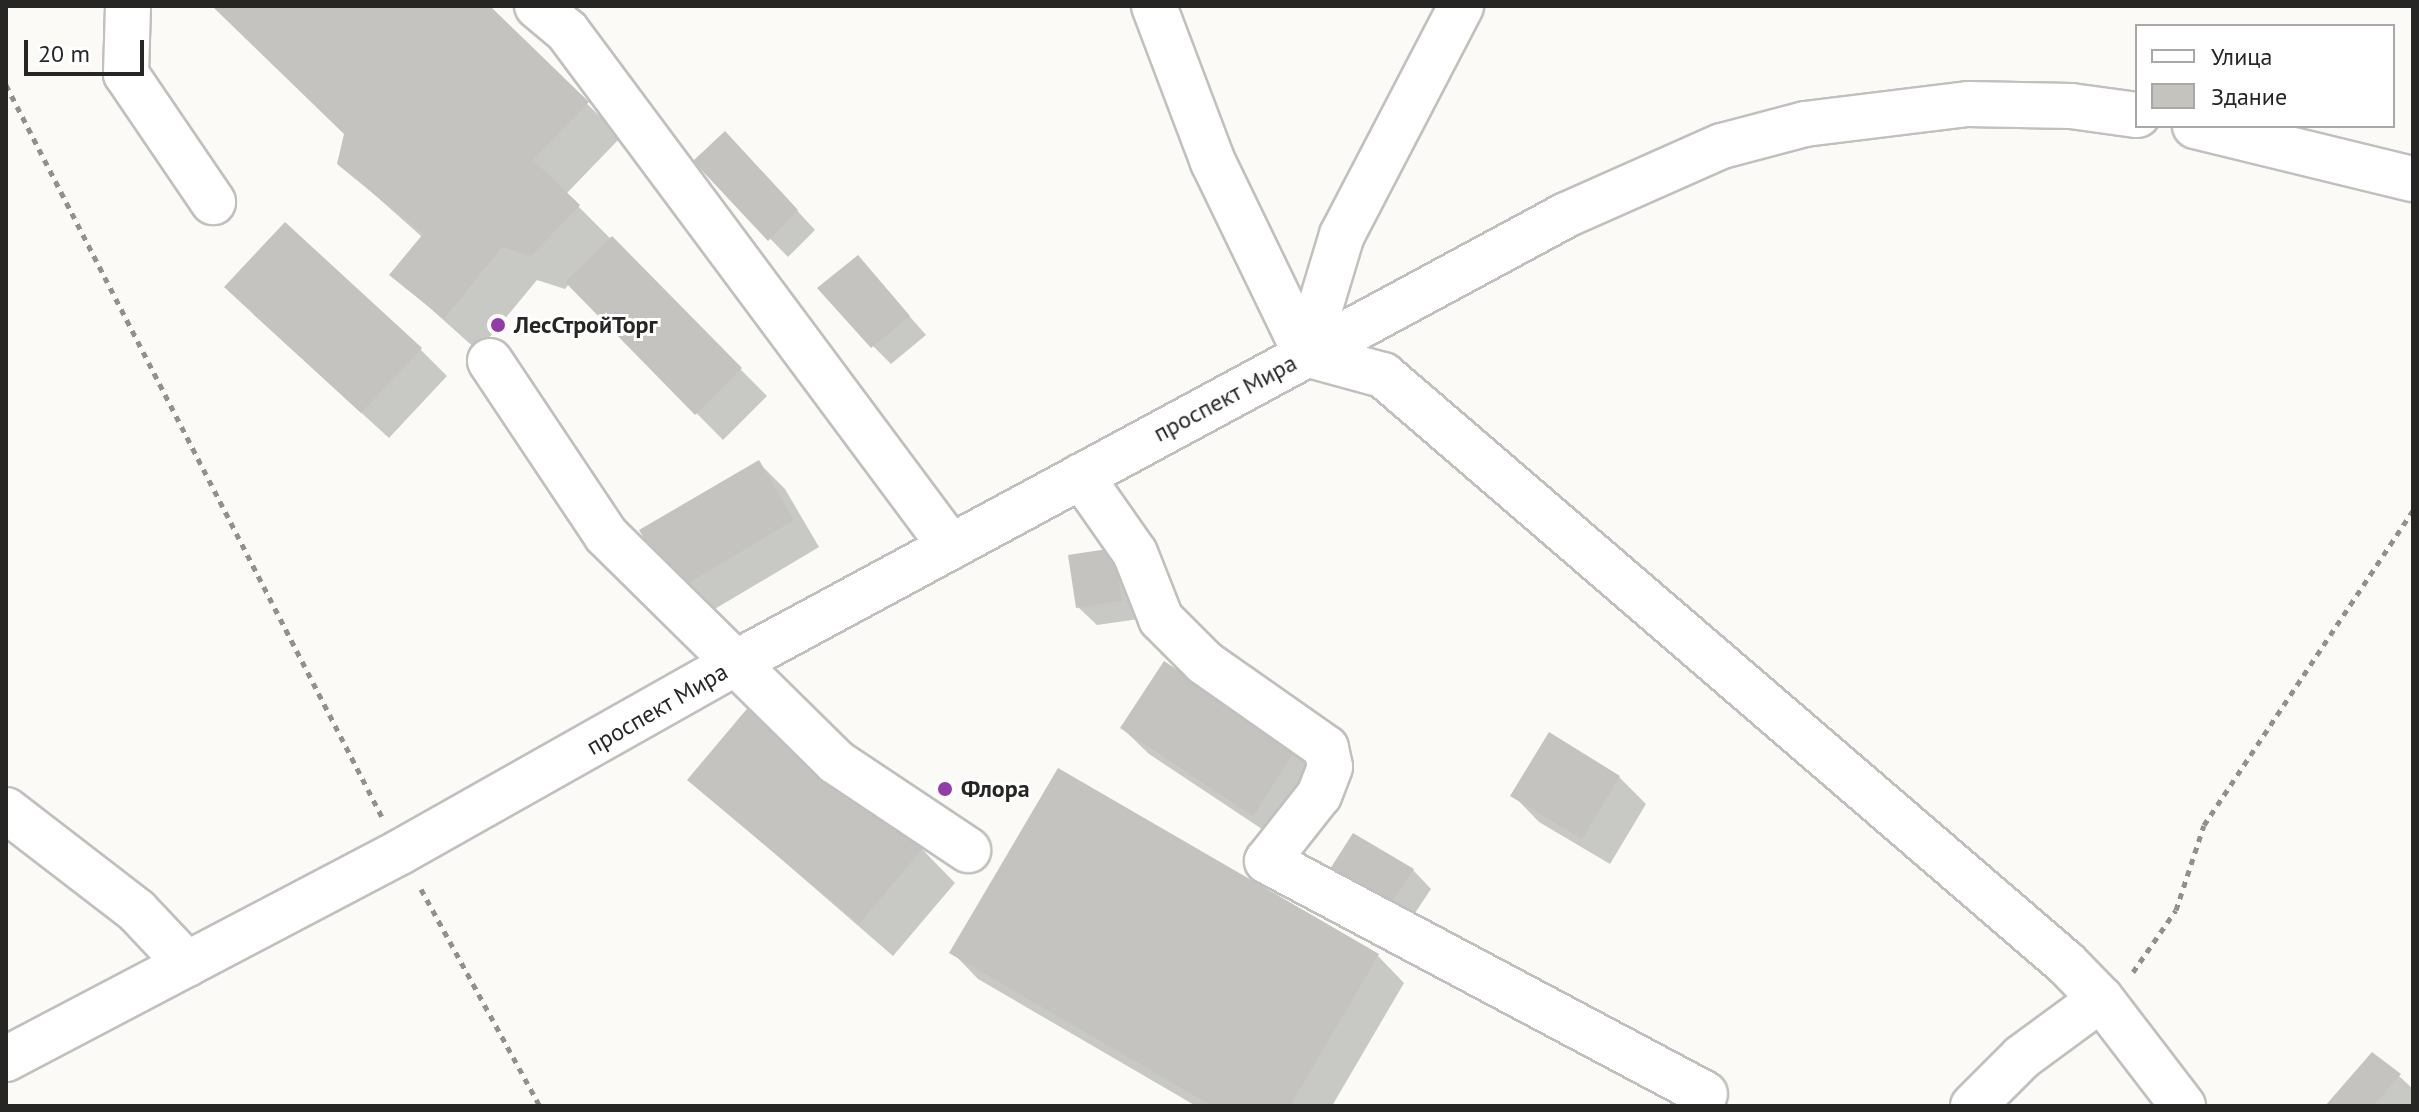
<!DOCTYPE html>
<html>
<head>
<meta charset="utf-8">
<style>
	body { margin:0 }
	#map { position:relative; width:2419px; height:1112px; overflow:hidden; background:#fbfaf6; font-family:"PT Sans",sans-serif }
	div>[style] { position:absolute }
	.shadow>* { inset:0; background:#0003 }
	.building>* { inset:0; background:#c4c3c0 }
	.path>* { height:5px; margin-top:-2.5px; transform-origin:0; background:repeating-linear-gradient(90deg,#91908d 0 6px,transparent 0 12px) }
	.roads { filter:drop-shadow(2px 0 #c1c0bd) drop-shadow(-2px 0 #c1c0bd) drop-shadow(0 2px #c1c0bd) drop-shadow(0 -2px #c1c0bd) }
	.minor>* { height:44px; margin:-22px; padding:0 22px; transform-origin:22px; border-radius:22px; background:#fff }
	.dots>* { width:22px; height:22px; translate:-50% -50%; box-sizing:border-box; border:4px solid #fff; border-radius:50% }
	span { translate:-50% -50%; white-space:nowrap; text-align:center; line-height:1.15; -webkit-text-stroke:6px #fff; paint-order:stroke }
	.poi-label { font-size:24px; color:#262624; font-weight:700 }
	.left { translate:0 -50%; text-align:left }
	.street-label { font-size:24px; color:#262624 }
	.frame { position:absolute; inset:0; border:8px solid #262624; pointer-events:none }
	.legend { position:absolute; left:2135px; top:24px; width:260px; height:104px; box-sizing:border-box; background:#fff; border:2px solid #a8a8a7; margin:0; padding:10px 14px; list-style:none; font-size:24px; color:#262624 }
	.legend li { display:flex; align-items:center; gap:16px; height:40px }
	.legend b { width:40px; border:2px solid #a8a8a7 }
	.scale { position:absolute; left:24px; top:40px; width:120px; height:36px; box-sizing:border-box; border:4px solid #262624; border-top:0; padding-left:10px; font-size:24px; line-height:28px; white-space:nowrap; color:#262624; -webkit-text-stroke:6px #fff; paint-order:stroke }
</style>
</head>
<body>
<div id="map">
	<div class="shadow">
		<i style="clip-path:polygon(214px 6px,487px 6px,621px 137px,566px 194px,767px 396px,723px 440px,569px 284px,565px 289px,537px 280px,478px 351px,392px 274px,422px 237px,339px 163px,346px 134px)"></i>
		<i style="clip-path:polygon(743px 152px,815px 230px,788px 257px,696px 162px)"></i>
		<i style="clip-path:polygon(858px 258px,926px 335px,891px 364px,873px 346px)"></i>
		<i style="clip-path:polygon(253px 314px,420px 349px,447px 376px,389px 438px)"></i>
		<i style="clip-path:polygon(758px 462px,785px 489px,819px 547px,703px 616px,676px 590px)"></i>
		<i style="clip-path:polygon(1113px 550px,1139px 619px,1097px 625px,1078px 607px)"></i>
		<i style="clip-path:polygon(1122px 728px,1296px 750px,1322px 777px,1280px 841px,1149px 754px)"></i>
		<i style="clip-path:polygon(1619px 777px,1646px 804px,1610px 864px,1539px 822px,1513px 795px)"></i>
		<i style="clip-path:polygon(690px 780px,922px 849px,955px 883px,893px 956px)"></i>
		<i style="clip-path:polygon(1332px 868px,1413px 870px,1431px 889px,1409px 922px,1350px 886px)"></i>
		<i style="clip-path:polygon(952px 952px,1378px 956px,1404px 983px,1332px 1106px,1196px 1106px,978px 979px)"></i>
		<i style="clip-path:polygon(2399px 1076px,2413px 1089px,2413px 1106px,2328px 1106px)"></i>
	</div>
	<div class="building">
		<i style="clip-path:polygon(212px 6px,490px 6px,589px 102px,533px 160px,580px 205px,531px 256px,502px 247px,444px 319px,389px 275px,423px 234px,337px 164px,344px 134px)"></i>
		<i style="clip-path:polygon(725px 131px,798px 210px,768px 241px,693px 161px)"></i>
		<i style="clip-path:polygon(285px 222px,422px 348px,361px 413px,224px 287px)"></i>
		<i style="clip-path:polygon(612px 236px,742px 368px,695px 415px,565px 282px)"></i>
		<i style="clip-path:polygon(858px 255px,910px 316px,871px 348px,817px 288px)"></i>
		<i style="clip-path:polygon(759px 460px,794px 520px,675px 591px,639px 530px)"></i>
		<i style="clip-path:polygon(1114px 548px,1122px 601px,1076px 608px,1068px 555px)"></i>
		<i style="clip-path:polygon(1164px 661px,1297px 748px,1253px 816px,1120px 728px)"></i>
		<i style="clip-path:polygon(751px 704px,923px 848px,859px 924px,687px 780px)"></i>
		<i style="clip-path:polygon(1549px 732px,1620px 776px,1582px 839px,1510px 796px)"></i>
		<i style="clip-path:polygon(1058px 768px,1379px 954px,1290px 1106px,1212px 1106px,949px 953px)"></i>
		<i style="clip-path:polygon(1353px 833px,1414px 869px,1390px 905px,1330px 869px)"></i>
		<i style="clip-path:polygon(2372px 1052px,2401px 1074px,2373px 1106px,2325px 1106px)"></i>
	</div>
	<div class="path">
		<i style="left:6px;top:85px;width:823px;rotate:62.81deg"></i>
		<i style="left:421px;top:889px;width:247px;rotate:61.3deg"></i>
		<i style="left:2133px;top:972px;width:75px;rotate:-55.3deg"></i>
		<i style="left:2176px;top:910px;width:89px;rotate:-71.8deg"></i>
		<i style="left:2204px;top:825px;width:378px;rotate:-56.4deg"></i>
	</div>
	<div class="roads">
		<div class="minor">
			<i style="left:128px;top:6px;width:68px;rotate:91.7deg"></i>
			<i style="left:126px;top:74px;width:155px;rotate:55.8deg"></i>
			<i style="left:537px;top:6px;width:39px;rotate:40deg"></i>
			<i style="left:567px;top:31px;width:643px;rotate:53.34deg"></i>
			<i style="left:1154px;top:6px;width:167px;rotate:69.3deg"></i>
			<i style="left:1213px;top:162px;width:213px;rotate:64.2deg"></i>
			<i style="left:1306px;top:354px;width:80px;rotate:15.3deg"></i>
			<i style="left:1383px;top:375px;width:901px;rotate:40.73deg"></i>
			<i style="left:2066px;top:963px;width:50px;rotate:45.8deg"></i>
			<i style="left:2101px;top:999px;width:135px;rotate:52.5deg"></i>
			<i style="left:2195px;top:126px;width:224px;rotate:13.7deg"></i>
			<i style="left:1306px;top:354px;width:124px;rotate:-73.2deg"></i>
			<i style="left:1342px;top:235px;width:258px;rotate:-62.5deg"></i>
			<i style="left:490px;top:361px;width:209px;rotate:56.3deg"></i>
			<i style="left:606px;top:535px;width:323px;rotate:44.6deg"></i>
			<i style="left:836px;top:762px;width:159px;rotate:33.7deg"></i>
			<i style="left:1081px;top:476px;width:94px;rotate:55deg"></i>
			<i style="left:1135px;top:553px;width:71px;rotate:68.5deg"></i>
			<i style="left:1161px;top:619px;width:62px;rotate:45deg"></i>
			<i style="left:1205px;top:663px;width:148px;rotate:35.1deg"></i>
			<i style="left:1326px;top:748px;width:19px;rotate:78deg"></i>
			<i style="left:1330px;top:767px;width:30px;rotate:111deg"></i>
			<i style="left:1319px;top:795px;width:84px;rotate:128.2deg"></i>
			<i style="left:1267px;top:861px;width:496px;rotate:28deg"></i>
			<i style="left:6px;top:810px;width:165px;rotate:37.6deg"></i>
			<i style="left:137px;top:911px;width:73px;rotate:46.7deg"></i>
			<i style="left:6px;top:1059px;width:445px;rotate:-27.7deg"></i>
			<i style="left:400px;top:852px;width:387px;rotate:-29.4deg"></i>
			<i style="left:737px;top:662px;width:942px;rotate:-28.33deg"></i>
			<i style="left:1566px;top:215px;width:171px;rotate:-23.9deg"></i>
			<i style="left:1722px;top:146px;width:86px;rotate:-14.8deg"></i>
			<i style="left:1805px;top:124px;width:164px;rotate:-7deg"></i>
			<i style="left:1968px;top:104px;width:103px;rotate:1.1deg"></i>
			<i style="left:2071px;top:106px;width:67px;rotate:7.8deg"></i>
			<i style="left:1973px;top:1106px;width:69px;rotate:-45deg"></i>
			<i style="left:2022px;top:1057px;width:98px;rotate:-36.3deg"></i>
		</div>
	</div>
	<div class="dots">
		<i style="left:498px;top:325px;background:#933ca8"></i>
		<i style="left:945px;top:789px;background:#933ca8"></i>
	</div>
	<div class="poi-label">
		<span class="left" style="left:514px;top:325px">ЛесСтройТорг</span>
		<span class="left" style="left:961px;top:789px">Флора</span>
	</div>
	<div class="street-label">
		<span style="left:1225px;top:398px;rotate:-28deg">проспект Мира</span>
		<span style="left:657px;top:709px;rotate:-30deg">проспект Мира</span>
	</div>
	<div class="frame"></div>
	<ul class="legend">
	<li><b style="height:10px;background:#fff"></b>Улица</li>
	<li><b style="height:22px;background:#c4c3c0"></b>Здание</li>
	</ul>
	<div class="scale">20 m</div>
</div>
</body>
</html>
